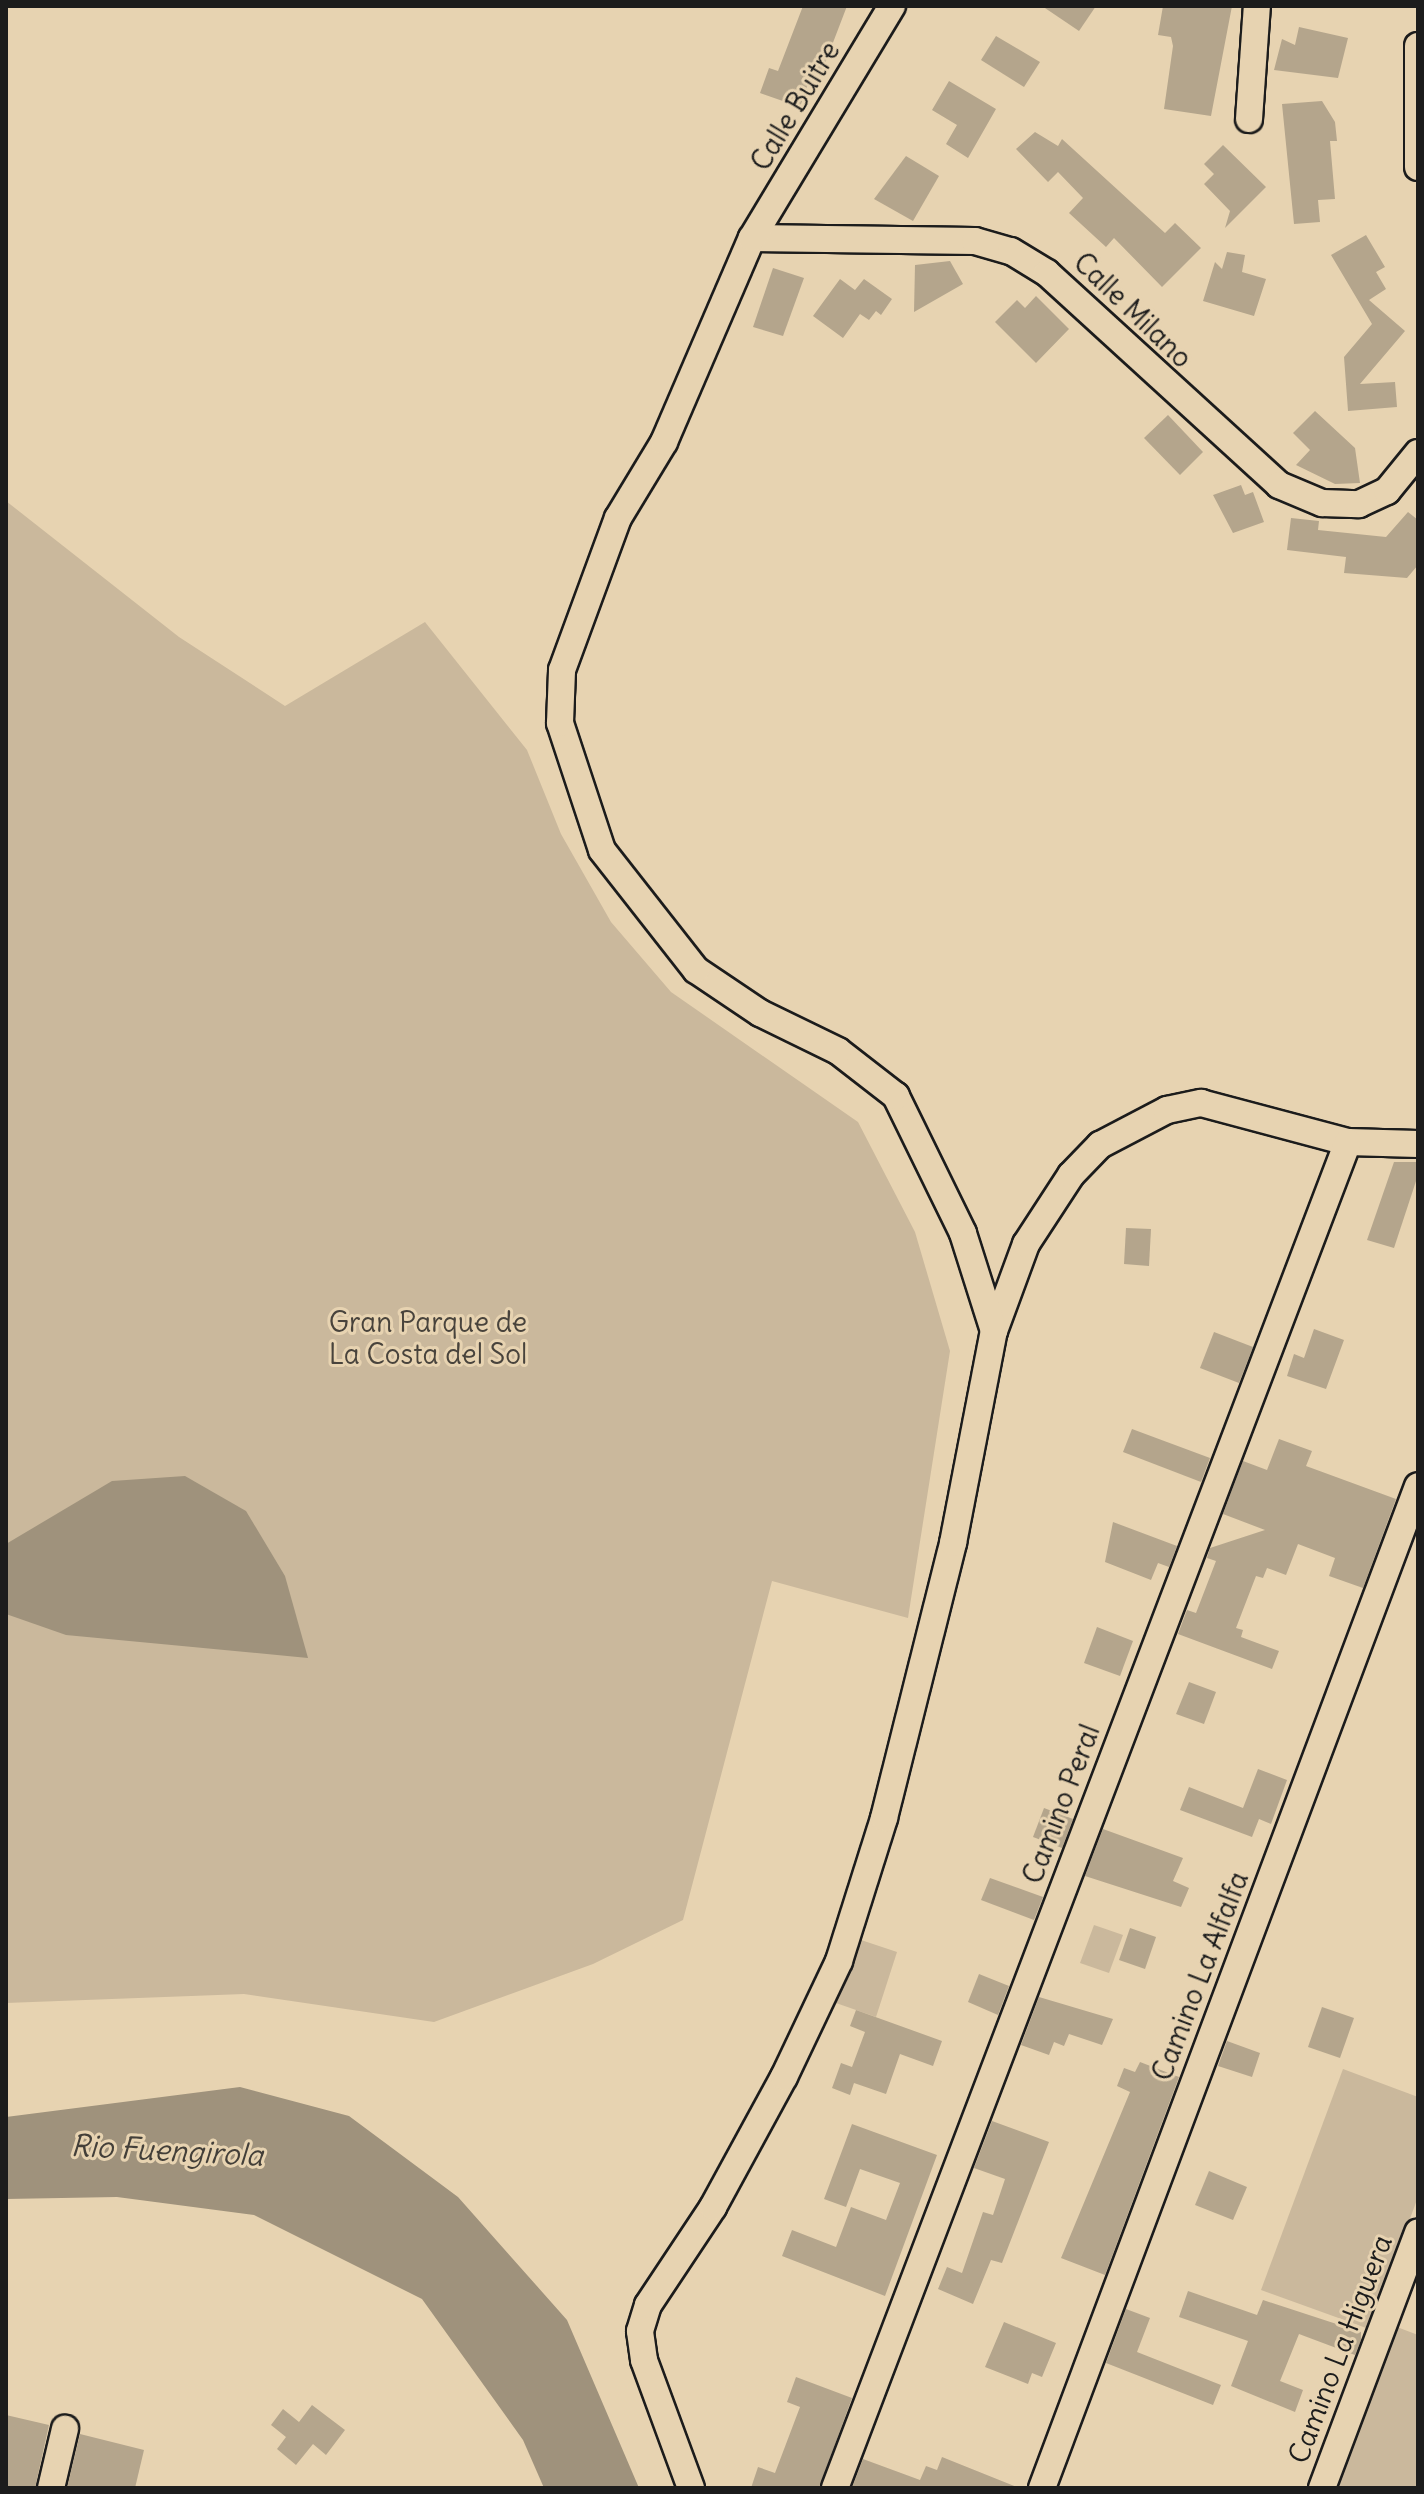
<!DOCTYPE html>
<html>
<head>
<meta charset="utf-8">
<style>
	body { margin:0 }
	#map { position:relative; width:1424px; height:2494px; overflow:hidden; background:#e7d3b1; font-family:Delius,sans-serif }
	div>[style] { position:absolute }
	.green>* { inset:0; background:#cab89c }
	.water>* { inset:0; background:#9f927c }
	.building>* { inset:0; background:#b4a58c }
	.roads { filter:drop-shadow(2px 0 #1c1c1c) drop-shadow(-2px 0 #1c1c1c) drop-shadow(0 2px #1c1c1c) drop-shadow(0 -2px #1c1c1c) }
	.minor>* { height:26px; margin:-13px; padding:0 13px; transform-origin:13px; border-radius:13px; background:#e7d3b1 }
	span { translate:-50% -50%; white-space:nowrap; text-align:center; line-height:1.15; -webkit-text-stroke:6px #e7d3b1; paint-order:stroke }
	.street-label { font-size:28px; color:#1c1c1c }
	.park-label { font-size:28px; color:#48433c }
	.water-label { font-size:30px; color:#433f39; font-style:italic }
	.frame { position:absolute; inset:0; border:8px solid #1c1c1c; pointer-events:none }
</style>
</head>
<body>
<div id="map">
	<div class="green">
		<i style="clip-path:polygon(6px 501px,179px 637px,285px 706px,425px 622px,527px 750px,561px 834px,611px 922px,671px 992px,858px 1122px,915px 1232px,950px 1351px,908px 1618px,772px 1581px,683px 1920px,593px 1964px,434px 2022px,244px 1994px,6px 2003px)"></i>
		<i style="clip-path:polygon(1094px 1925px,1123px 1935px,1109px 1973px,1080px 1963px)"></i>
		<i style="clip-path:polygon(858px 1939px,897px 1952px,876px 2017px,836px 2003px)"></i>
		<i style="clip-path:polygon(1343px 2069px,1418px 2097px,1418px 2197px,1369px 2329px,1261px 2290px)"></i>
		<i style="clip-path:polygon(1397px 2327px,1418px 2335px,1418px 2488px,1336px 2488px)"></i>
	</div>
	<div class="water">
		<i style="clip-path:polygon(185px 1476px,246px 1511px,285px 1576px,308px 1658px,66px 1635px,6px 1614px,6px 1544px,112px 1481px)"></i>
		<i style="clip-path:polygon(240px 2087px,349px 2116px,458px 2197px,567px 2320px,639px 2488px,544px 2488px,523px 2440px,422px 2299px,254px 2215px,117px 2197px,6px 2199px,6px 2117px)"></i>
	</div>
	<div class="building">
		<i style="clip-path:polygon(803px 6px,847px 6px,816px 87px,808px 84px,800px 107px,760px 93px,769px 68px,778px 71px)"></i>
		<i style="clip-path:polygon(1042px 6px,1096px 6px,1079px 31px)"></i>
		<i style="clip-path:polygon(1163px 6px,1232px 6px,1211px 116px,1164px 109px,1173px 46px,1171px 37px,1158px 35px)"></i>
		<i style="clip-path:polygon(1299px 27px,1348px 38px,1338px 78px,1274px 70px,1282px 39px,1295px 45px)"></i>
		<i style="clip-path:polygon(996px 36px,1040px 62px,1024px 87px,981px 60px)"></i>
		<i style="clip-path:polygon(949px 81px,996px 109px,968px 158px,946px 144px,957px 125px,932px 110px)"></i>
		<i style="clip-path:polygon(1322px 101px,1335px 122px,1337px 141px,1330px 141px,1335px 199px,1318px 200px,1320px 222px,1294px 224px,1282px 104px)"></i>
		<i style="clip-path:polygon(1035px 132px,1058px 146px,1062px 139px,1165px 233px,1175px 223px,1201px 248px,1162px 287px,1114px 238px,1106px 247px,1069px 213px,1083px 198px,1058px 172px,1048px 182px,1016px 149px)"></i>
		<i style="clip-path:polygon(1223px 145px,1266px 187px,1225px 228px,1230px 211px,1204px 184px,1214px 174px,1204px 164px)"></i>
		<i style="clip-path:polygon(906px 156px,939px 176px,913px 221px,874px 199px)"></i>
		<i style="clip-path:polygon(1366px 235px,1385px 267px,1376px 272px,1386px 289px,1369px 300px,1405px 331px,1360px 384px,1395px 382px,1397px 407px,1348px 411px,1344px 357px,1372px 324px,1331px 255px)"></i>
		<i style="clip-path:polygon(1227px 252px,1245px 255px,1242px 272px,1266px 279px,1254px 316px,1203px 301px,1215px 262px,1222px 269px)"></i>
		<i style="clip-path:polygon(950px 261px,963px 284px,914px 312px,915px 265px)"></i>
		<i style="clip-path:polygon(773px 268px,804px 278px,783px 336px,753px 327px)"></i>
		<i style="clip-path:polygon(840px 279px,855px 290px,864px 279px,892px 299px,881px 315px,876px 311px,869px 320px,860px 314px,843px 338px,813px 316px)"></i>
		<i style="clip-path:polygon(1036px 296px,1069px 329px,1036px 363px,995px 322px,1017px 300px,1025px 308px)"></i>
		<i style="clip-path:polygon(1315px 411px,1355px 448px,1360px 483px,1335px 484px,1296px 465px,1310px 450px,1293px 433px)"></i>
		<i style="clip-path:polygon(1168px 415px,1203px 452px,1180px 475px,1144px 438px)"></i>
		<i style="clip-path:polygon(1241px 485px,1245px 495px,1253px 492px,1264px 522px,1233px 533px,1213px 495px)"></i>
		<i style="clip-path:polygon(1408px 512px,1418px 520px,1418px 565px,1407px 578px,1344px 573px,1346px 557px,1287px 550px,1291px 518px,1319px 521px,1318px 530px,1386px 537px)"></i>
		<i style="clip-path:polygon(1394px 1162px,1418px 1162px,1418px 1175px,1394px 1248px,1367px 1240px)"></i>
		<i style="clip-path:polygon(1126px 1228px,1151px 1229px,1149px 1266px,1124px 1264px)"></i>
		<i style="clip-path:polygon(1314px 1329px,1344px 1340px,1326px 1389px,1287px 1376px,1294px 1354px,1304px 1358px)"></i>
		<i style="clip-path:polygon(1214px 1332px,1253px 1347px,1239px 1383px,1200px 1368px)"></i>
		<i style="clip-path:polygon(1132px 1429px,1210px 1458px,1201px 1482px,1123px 1452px)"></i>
		<i style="clip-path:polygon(1279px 1439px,1312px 1451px,1306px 1466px,1396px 1499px,1363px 1588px,1329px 1576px,1335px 1558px,1298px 1544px,1286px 1575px,1267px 1568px,1263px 1578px,1256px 1576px,1236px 1628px,1243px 1630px,1241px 1637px,1279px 1651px,1272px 1669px,1178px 1634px,1187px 1610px,1196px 1613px,1216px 1561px,1207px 1558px,1210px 1548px,1265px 1530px,1223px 1514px,1243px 1461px,1267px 1470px)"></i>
		<i style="clip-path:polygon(1113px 1522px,1177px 1546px,1169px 1567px,1158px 1563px,1151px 1580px,1105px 1562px)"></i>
		<i style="clip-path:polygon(1097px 1627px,1133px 1641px,1120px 1676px,1084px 1663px)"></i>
		<i style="clip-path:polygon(1189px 1682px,1216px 1692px,1204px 1724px,1176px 1714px)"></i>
		<i style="clip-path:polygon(1258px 1769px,1287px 1780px,1271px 1824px,1259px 1819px,1252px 1837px,1180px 1810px,1189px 1787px,1243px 1808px)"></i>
		<i style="clip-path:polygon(1044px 1808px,1073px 1819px,1062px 1848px,1033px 1837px)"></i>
		<i style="clip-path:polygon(1103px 1829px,1183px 1858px,1173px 1881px,1189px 1888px,1181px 1907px,1085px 1876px)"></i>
		<i style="clip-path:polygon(990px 1878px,1043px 1897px,1034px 1920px,981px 1900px)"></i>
		<i style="clip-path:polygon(1130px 1928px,1156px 1937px,1145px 1969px,1119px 1960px)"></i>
		<i style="clip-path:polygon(979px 1974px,1009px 1986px,998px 2015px,968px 2002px)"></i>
		<i style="clip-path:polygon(1039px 1997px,1113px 2019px,1102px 2045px,1069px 2034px,1064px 2046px,1054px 2042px,1049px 2055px,1021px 2045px)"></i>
		<i style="clip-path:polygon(1322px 2007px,1354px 2018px,1340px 2058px,1308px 2047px)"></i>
		<i style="clip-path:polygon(856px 2010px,942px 2041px,933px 2066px,900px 2054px,886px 2094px,854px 2083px,850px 2095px,832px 2088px,841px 2063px,852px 2067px,865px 2032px,850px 2026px)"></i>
		<i style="clip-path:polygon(1227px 2041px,1260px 2053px,1252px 2077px,1218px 2066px)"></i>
		<i style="clip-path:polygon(1140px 2062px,1179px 2077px,1105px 2275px,1061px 2258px,1130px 2092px,1117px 2086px,1124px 2068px,1135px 2072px)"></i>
		<i style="clip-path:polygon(992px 2121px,1049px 2142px,1002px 2263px,991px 2260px,973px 2304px,938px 2289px,947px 2267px,962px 2273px,983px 2212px,993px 2215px,1005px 2179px,974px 2168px)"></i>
		<i style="clip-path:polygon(852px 2124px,937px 2155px,885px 2296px,782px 2256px,792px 2230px,836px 2247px,851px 2207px,886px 2220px,900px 2183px,860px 2169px,846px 2207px,824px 2199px)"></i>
		<i style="clip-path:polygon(1209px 2171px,1247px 2187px,1233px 2220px,1195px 2205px)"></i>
		<i style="clip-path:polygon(1188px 2291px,1257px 2315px,1263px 2300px,1361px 2332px,1361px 2340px,1355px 2355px,1299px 2334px,1280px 2381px,1303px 2390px,1295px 2412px,1231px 2386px,1248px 2341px,1179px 2317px)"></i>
		<i style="clip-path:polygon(1126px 2309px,1150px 2318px,1137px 2352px,1221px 2385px,1213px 2405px,1106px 2363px)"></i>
		<i style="clip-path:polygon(1004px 2322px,1056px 2343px,1042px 2377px,1032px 2373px,1028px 2384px,985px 2367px)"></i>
		<i style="clip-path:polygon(796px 2377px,852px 2398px,819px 2488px,751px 2488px,758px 2467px,775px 2473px,800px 2407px,787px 2402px)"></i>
		<i style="clip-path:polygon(312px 2405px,345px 2430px,326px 2455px,313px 2444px,296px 2465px,277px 2449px,286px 2437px,271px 2425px,283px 2409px,299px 2422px)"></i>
		<i style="clip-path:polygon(6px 2415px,49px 2425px,35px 2488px,6px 2488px)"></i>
		<i style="clip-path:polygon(80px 2434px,144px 2450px,135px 2488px,67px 2488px)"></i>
		<i style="clip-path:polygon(942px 2457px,1019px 2488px,852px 2488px,863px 2459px,920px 2480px,926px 2466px,937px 2470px)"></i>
	</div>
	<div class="roads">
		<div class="minor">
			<i style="left:1418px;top:46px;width:121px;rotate:90deg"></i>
			<i style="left:1249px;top:119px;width:113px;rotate:-86deg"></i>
			<i style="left:752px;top:238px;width:223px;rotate:0.8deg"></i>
			<i style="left:975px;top:241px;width:37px;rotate:16deg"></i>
			<i style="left:1011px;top:251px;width:42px;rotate:31.4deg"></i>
			<i style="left:1047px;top:273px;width:314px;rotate:42.4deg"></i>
			<i style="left:1279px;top:485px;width:47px;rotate:22.7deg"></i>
			<i style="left:1322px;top:503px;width:37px;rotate:2deg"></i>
			<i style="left:1359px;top:504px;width:31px;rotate:-25deg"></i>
			<i style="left:1387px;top:491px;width:49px;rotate:-50.8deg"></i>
			<i style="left:994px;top:1331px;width:93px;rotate:-69.8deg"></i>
			<i style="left:1026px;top:1244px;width:82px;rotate:-56.9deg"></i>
			<i style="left:1071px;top:1175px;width:42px;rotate:-46deg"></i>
			<i style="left:1100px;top:1145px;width:76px;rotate:-27.6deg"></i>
			<i style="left:1167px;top:1110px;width:35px;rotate:-12deg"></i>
			<i style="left:1201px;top:1103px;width:152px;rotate:14.9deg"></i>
			<i style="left:1348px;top:1142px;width:70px;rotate:1.6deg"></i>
			<i style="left:51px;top:2488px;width:61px;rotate:-76.7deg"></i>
			<i style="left:691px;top:2488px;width:136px;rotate:-110.2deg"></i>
			<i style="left:644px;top:2360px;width:29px;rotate:-98deg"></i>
			<i style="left:640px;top:2331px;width:27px;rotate:-73deg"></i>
			<i style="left:648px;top:2305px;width:118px;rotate:-56.4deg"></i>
			<i style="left:713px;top:2207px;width:148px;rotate:-61.4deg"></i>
			<i style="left:784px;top:2077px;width:128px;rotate:-64.6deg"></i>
			<i style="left:839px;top:1961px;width:150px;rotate:-72.5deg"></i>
			<i style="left:884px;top:1818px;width:284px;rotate:-75.9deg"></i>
			<i style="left:953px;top:1543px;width:216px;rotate:-79.1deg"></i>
			<i style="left:994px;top:1331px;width:103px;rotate:-107.6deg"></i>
			<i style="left:963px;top:1233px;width:153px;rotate:-116.1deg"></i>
			<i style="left:896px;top:1096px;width:73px;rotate:-142.2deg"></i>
			<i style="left:838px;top:1051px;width:87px;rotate:-154deg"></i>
			<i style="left:760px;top:1013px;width:77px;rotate:-146.1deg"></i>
			<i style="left:696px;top:970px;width:152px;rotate:-128.1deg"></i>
			<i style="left:602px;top:850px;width:134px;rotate:-108.3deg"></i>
			<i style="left:560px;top:723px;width:53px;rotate:-87.8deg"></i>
			<i style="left:562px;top:670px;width:162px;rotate:-69.8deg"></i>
			<i style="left:618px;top:518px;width:89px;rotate:-58.8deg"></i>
			<i style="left:664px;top:442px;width:222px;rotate:-66.7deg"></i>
			<i style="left:752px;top:238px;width:271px;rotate:-58.9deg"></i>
			<i style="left:835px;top:2488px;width:1440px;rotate:-69.14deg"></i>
			<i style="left:1042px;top:2488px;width:1070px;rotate:-69.43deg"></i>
			<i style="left:1322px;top:2488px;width:273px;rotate:-69.4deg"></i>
		</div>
	</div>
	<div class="street-label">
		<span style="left:795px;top:106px;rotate:-59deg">Calle Buitre</span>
		<span style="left:1133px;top:310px;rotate:44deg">Calle Milano</span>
		<span style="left:1061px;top:1804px;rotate:-69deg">Camino Peral</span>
		<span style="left:1200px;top:1976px;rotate:-69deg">Camino La Alfalfa</span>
		<span style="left:1340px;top:2349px;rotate:-69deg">Camino La Higuera</span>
	</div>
	<div class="park-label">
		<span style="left:428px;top:1338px">Gran Parque de<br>La Costa del Sol</span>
	</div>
	<div class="water-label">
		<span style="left:167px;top:2150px;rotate:3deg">Rio Fuengirola</span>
	</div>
	<div class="frame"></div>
</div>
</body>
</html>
